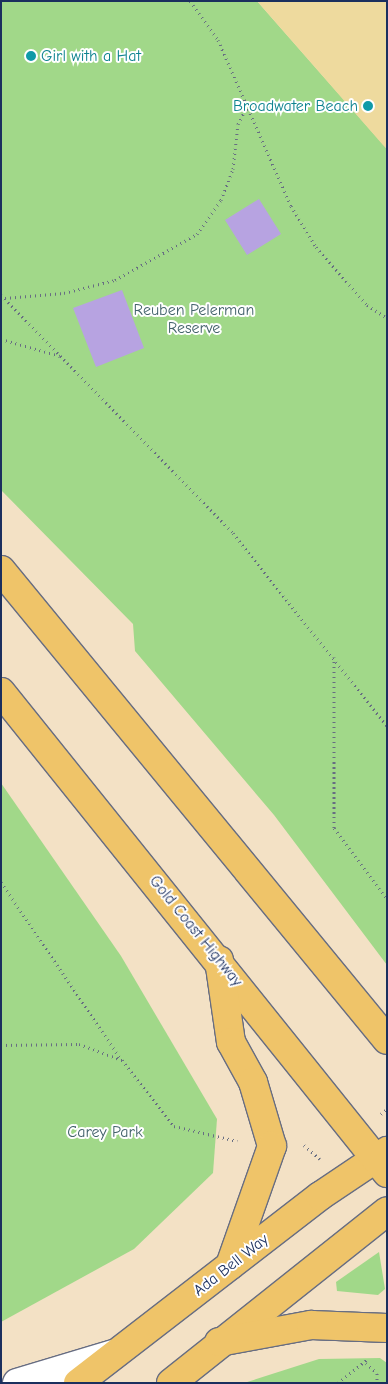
<!DOCTYPE html>
<html>
<head>
<meta charset="utf-8">
<style>
	body { margin:0 }
	#map { position:relative; width:388px; height:1384px; overflow:hidden; background:#f3e1c5; font-family:"Comic Neue",sans-serif }
	div>[style] { position:absolute }
	.green>* { inset:0; background:#a1d889 }
	.sand>* { inset:0; background:#eeda9e }
	.building>* { inset:0; background:#b7a3e1 }
	.path>* { height:3px; margin-top:-1.5px; transform-origin:0; background:repeating-linear-gradient(90deg,#676d82 0 1px,transparent 0 5px) }
	.roads { filter:drop-shadow(1px 0 #676d82) drop-shadow(-1px 0 #676d82) drop-shadow(0 1px #676d82) drop-shadow(0 -1px #676d82) }
	.tertiary>* { height:28px; margin:-14px; padding:0 14px; transform-origin:14px; border-radius:14px; background:#fff }
	.primary>* { height:28px; margin:-14px; padding:0 14px; transform-origin:14px; border-radius:14px; background:#efc469 }
	.trunk>* { height:28px; margin:-14px; padding:0 14px; transform-origin:14px; border-radius:14px; background:#efc469 }
	.dots>* { width:14px; height:14px; translate:-50% -50%; box-sizing:border-box; border:2px solid #fff; border-radius:50% }
	span { translate:-50% -50%; white-space:nowrap; text-align:center; line-height:1.15; -webkit-text-stroke:4px #fff; paint-order:stroke }
	.culture-label { font-size:16px; color:#0d838f }
	.left { translate:0 -50%; text-align:left }
	.right { translate:-100% -50%; text-align:right }
	.park-label { font-size:16px; color:#43626b }
	.street-label { font-size:16px; color:#1b2f5e }
	.frame { position:absolute; inset:0; border:2px solid #1b2f5e; pointer-events:none }
</style>
</head>
<body>
<div id="map">
	<div class="green">
		<i style="clip-path:polygon(1px 1px,257px 1px,387px 149px,387px 965px,274px 815px,135px 651px,133px 624px,1px 490px)"></i>
		<i style="clip-path:polygon(1px 783px,121px 956px,217px 1119px,213px 1173px,134px 1249px,1px 1322px)"></i>
		<i style="clip-path:polygon(379px 1252px,385px 1289px,378px 1295px,337px 1291px,336px 1282px)"></i>
		<i style="clip-path:polygon(380px 1358px,387px 1363px,387px 1383px,244px 1383px,319px 1359px)"></i>
	</div>
	<div class="sand">
		<i style="clip-path:polygon(257px 1px,386px 1px,387px 149px,383px 145px)"></i>
	</div>
	<div class="building">
		<i style="clip-path:polygon(259px 199px,281px 234px,247px 255px,225px 220px)"></i>
		<i style="clip-path:polygon(122px 290px,144px 348px,96px 367px,73px 308px)"></i>
	</div>
	<div class="path">
		<i style="left:190px;top:1px;width:48px;rotate:54.3deg"></i>
		<i style="left:218px;top:40px;width:181px;rotate:66.3deg"></i>
		<i style="left:291px;top:206px;width:48px;rotate:58.6deg"></i>
		<i style="left:316px;top:247px;width:77px;rotate:48.7deg"></i>
		<i style="left:367px;top:305px;width:24px;rotate:33deg"></i>
		<i style="left:1px;top:295px;width:332px;rotate:45.7deg"></i>
		<i style="left:233px;top:533px;width:247px;rotate:51.4deg"></i>
		<i style="left:5px;top:298px;width:59px;rotate:-4.8deg"></i>
		<i style="left:64px;top:293px;width:53px;rotate:-14.3deg"></i>
		<i style="left:115px;top:280px;width:94px;rotate:-29.3deg"></i>
		<i style="left:197px;top:234px;width:42px;rotate:-54.8deg"></i>
		<i style="left:221px;top:200px;width:33px;rotate:-69deg"></i>
		<i style="left:233px;top:169px;width:45px;rotate:-83.7deg"></i>
		<i style="left:238px;top:124px;width:22px;rotate:-63deg"></i>
		<i style="left:1px;top:339px;width:61px;rotate:16.1deg"></i>
		<i style="left:334px;top:657px;width:171px;rotate:90deg"></i>
		<i style="left:334px;top:828px;width:89px;rotate:53.3deg"></i>
		<i style="left:1px;top:882px;width:214px;rotate:55.9deg"></i>
		<i style="left:1px;top:1045px;width:78px;rotate:-0.7deg"></i>
		<i style="left:79px;top:1044px;width:46px;rotate:20.4deg"></i>
		<i style="left:122px;top:1060px;width:84px;rotate:51.8deg"></i>
		<i style="left:174px;top:1126px;width:65px;rotate:13.4deg"></i>
		<i style="left:381px;top:1114px;width:8px;rotate:-40deg"></i>
		<i style="left:304px;top:1145px;width:21px;rotate:41deg"></i>
		<i style="left:366px;top:1363px;width:15px;rotate:42deg"></i>
		<i style="left:377px;top:1373px;width:10px;rotate:90deg"></i>
		<i style="left:338px;top:1383px;width:38px;rotate:-39deg"></i>
	</div>
	<div class="roads">
		<div class="tertiary">
			<i style="left:17px;top:1383px;width:100px;rotate:-16.8deg"></i>
		</div>
		<div class="primary">
			<i style="left:78px;top:1383px;width:306px;rotate:-37.7deg"></i>
			<i style="left:320px;top:1196px;width:81px;rotate:-33.9deg"></i>
			<i style="left:171px;top:1383px;width:276px;rotate:-38.5deg"></i>
		</div>
		<div class="trunk">
			<i style="left:1px;top:570px;width:608px;rotate:50.6deg"></i>
			<i style="left:1px;top:692px;width:617px;rotate:51.25deg"></i>
			<i style="left:219px;top:960px;width:83px;rotate:81.7deg"></i>
			<i style="left:231px;top:1042px;width:46px;rotate:61.2deg"></i>
			<i style="left:253px;top:1082px;width:67px;rotate:73.5deg"></i>
			<i style="left:272px;top:1146px;width:126px;rotate:109.4deg"></i>
			<i style="left:219px;top:1342px;width:94px;rotate:-10.5deg"></i>
			<i style="left:311px;top:1325px;width:76px;rotate:2.3deg"></i>
		</div>
	</div>
	<div class="dots">
		<i style="left:31px;top:56px;background:#0f9aa8"></i>
		<i style="left:368px;top:106px;background:#0f9aa8"></i>
	</div>
	<div class="culture-label">
		<span class="left" style="left:41px;top:56px">Girl with a Hat</span>
		<span class="right" style="left:358px;top:106px">Broadwater Beach</span>
	</div>
	<div class="park-label">
		<span style="left:194px;top:319px">Reuben Pelerman<br>Reserve</span>
		<span style="left:105px;top:1132px">Carey Park</span>
	</div>
	<div class="street-label">
		<span style="left:196px;top:931px;rotate:51deg">Gold Coast Highway</span>
		<span style="left:231px;top:1265px;rotate:-38deg">Ada Bell Way</span>
	</div>
	<div class="frame"></div>
</div>
</body>
</html>
